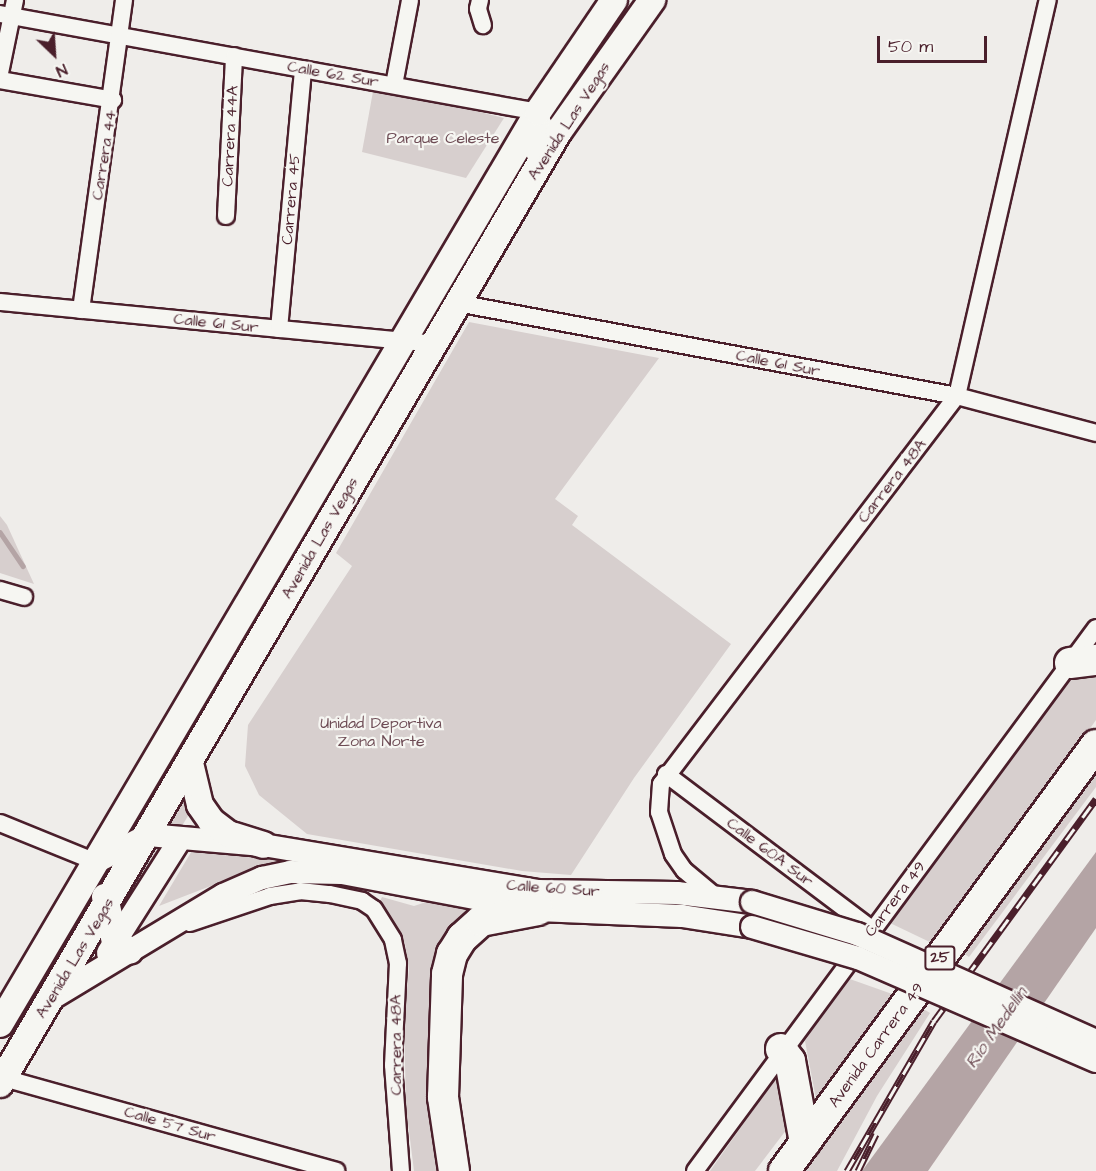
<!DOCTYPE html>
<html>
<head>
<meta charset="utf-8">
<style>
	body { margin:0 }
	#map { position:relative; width:1096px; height:1171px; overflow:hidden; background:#efedea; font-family:"Architects Daughter",sans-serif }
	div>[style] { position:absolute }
	.green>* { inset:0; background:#d7cfce }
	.water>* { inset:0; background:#b4a4a5 }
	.stream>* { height:4.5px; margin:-2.25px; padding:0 2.25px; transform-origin:2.25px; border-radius:2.25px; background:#b4a4a5 }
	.roads { filter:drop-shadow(2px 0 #4a1f2b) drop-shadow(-2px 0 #4a1f2b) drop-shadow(0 2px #4a1f2b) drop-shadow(0 -2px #4a1f2b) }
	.street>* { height:16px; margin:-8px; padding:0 8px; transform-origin:8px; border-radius:8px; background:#f6f6f2 }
	.secondary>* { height:22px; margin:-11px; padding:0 11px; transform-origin:11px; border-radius:11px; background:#f6f6f2 }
	.primary>* { height:26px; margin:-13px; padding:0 13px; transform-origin:13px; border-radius:13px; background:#f6f6f2 }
	.highway>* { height:30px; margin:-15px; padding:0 15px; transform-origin:15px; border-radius:15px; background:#f6f6f2 }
	.rail>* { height:7px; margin-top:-3.5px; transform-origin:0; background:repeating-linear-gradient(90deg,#f6f6f2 0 14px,#4a1f2b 0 28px); box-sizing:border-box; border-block:2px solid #4a1f2b }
	.bridges { filter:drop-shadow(2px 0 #4a1f2b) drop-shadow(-2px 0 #4a1f2b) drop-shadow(0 2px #4a1f2b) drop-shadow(0 -2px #4a1f2b) }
	.secondary-bridge>* { height:22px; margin:-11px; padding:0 11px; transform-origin:11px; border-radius:11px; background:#f6f6f2 }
	span { translate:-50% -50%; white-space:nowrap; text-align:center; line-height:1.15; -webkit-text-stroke:4.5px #f6f6f2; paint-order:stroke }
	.shield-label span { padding:2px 4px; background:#f6f6f2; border:2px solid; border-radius:4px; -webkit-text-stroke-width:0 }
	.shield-label { font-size:15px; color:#4a1f2b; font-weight:700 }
	.street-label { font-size:16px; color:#4a1f2b }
	.park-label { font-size:16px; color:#6d4b54 }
	.water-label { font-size:18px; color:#6f4e56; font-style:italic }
	.north { position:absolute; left:24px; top:24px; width:60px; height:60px; -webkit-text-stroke:4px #f6f6f2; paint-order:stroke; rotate:155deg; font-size:16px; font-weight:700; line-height:24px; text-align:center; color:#4a1f2b }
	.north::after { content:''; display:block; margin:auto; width:21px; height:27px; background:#4a1f2b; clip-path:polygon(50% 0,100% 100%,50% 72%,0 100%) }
	.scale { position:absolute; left:877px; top:36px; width:110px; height:27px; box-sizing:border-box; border:3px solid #4a1f2b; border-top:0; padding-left:8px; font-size:18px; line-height:21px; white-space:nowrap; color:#4a1f2b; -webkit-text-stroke:4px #f6f6f2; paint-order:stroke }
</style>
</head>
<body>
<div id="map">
	<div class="green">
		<i style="clip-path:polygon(374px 86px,504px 118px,466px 178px,362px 152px)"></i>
		<i style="clip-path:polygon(469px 322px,659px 358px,555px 499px,578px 516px,572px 525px,731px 644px,634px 778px,571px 875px,522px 871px,307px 834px,259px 795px,245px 766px,248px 725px,352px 566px,336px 553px)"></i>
		<i style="clip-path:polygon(0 516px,7px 525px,34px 584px,0 573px)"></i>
		<i style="clip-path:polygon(1096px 671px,1096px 720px,936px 945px,890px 923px,1067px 677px)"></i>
		<i style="clip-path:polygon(1096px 764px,1096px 787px,969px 957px,960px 951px)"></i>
		<i style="clip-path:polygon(185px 785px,191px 811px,126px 918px,110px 908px)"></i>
		<i style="clip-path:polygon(193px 849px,310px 863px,270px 866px,239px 875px,159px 906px)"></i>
		<i style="clip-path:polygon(382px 897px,414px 906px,435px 899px,487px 911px,460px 926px,446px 1171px,414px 1171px,406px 1107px,404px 1018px,409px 970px,405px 943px,377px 907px)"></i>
		<i style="clip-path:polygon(847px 978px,895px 995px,816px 1099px,805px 1041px)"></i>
		<i style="clip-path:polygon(917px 1005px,930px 1013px,877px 1096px,837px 1171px,799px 1171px)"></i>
		<i style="clip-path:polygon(780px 1072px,793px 1121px,755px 1171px,710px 1171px)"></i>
	</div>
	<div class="water">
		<i style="clip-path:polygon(1096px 852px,1096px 928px,928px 1171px,862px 1171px)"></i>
	</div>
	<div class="stream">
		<i style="left:0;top:532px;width:41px;rotate:55.9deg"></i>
	</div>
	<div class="roads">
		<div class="street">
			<i style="left:480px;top:0;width:9px;rotate:103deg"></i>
			<i style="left:478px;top:9px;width:17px;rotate:73deg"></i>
			<i style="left:0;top:14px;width:547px;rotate:10.32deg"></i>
			<i style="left:538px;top:112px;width:14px;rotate:65deg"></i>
			<i style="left:544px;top:125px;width:30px;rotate:110deg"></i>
			<i style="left:0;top:73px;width:75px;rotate:-78.4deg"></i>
			<i style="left:0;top:80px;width:115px;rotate:10deg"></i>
			<i style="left:394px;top:85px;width:86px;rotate:-79.3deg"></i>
			<i style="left:226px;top:216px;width:160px;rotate:-87.1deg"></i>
			<i style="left:0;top:302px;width:435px;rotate:5.5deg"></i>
			<i style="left:457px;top:303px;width:509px;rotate:10.54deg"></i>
			<i style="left:957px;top:396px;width:144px;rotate:14.9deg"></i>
			<i style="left:81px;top:310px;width:313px;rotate:-82.1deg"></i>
			<i style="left:279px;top:329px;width:261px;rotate:-84.7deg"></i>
			<i style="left:0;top:590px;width:25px;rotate:16deg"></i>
			<i style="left:666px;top:774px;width:259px;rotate:37deg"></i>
			<i style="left:0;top:823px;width:104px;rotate:22.1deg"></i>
			<i style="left:715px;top:896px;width:40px;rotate:-140deg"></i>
			<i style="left:684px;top:870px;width:19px;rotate:-125deg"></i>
			<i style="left:673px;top:854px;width:44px;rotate:-108.4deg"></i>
			<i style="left:659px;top:812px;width:28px;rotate:-86deg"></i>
			<i style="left:661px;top:784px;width:488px;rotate:-52.7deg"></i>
			<i style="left:957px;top:396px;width:406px;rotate:-77.1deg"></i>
			<i style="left:190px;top:923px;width:84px;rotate:-18.6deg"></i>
			<i style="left:270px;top:896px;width:30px;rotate:-9deg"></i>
			<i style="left:300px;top:891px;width:30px;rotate:6deg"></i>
			<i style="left:330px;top:894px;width:33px;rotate:12deg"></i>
			<i style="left:362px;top:901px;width:14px;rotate:34deg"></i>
			<i style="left:374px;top:909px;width:36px;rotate:58deg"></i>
			<i style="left:393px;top:940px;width:24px;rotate:78deg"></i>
			<i style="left:398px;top:963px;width:102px;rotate:92.8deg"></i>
			<i style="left:393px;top:1065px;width:106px;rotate:85.7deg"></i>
			<i style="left:4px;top:1078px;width:345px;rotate:15.6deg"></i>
			<i style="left:695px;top:1171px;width:675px;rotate:-53.55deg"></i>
		</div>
		<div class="secondary">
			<i style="left:96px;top:862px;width:59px;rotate:-27.4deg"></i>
			<i style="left:148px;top:835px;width:115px;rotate:5deg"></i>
			<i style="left:263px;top:845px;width:278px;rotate:9.5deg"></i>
			<i style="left:537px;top:891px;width:140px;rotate:0.8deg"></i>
			<i style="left:677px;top:893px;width:76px;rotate:6.8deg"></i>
			<i style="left:108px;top:953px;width:136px;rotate:-57.6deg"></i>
			<i style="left:49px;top:1000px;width:203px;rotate:-31.1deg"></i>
			<i style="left:223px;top:895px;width:43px;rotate:-23.6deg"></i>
			<i style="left:262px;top:878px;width:29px;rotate:-12deg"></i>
			<i style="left:290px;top:872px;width:52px;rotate:1.1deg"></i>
			<i style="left:342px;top:873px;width:199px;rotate:10.7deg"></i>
			<i style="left:538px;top:910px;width:144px;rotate:2.4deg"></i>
			<i style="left:682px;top:916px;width:71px;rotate:8.9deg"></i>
		</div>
		<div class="primary">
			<i style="left:190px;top:763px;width:43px;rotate:76.6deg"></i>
			<i style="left:200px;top:805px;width:19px;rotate:55deg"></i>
			<i style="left:211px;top:821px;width:21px;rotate:37deg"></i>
			<i style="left:228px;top:834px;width:37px;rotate:17deg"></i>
			<i style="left:105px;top:897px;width:46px;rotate:77.5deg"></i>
			<i style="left:115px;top:942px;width:17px;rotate:31deg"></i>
			<i style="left:0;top:1024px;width:1059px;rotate:-59.46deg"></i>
			<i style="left:538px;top:112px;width:135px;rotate:-55.8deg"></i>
			<i style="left:0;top:1084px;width:1105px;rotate:-59.61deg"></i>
			<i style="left:559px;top:131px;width:161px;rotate:-54.6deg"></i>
		</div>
		<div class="highway">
			<i style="left:1070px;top:663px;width:26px;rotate:-7deg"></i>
			<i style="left:781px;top:1049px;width:15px;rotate:53deg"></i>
			<i style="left:790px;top:1061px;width:83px;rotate:79.6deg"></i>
			<i style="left:454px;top:1171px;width:75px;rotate:-98.5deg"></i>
			<i style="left:443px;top:1097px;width:123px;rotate:-88.1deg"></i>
			<i style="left:447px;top:974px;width:21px;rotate:-76deg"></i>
			<i style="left:452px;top:954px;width:19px;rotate:-58deg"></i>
			<i style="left:462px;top:938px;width:25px;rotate:-42deg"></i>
			<i style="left:481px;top:921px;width:58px;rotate:-10.9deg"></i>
			<i style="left:784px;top:1171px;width:528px;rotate:-53.78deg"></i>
		</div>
	</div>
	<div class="rail">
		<i style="left:847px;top:1171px;width:173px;rotate:-59.9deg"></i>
		<i style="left:934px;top:1021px;width:275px;rotate:-53.9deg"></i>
		<i style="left:858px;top:1171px;width:41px;rotate:-64.1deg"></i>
	</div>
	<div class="bridges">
		<div class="secondary-bridge">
			<i style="left:752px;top:902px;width:110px;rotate:16.9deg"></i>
			<i style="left:857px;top:934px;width:262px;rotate:24.1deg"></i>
			<i style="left:752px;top:927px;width:110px;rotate:16.3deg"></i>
			<i style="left:858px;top:958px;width:259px;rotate:23.4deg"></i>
		</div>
	</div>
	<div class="shield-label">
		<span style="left:940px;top:958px">25</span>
	</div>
	<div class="street-label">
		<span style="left:333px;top:74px;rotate:10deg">Calle 62 Sur</span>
		<span style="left:569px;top:121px;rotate:-57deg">Avenida Las Vegas</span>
		<span style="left:230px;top:136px;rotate:-87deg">Carrera 44A</span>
		<span style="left:104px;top:155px;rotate:-81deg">Carrera 44</span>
		<span style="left:291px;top:199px;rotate:-85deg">Carrera 45</span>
		<span style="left:216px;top:323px;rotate:6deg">Calle 61 Sur</span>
		<span style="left:778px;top:363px;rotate:11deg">Calle 61 Sur</span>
		<span style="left:892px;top:481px;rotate:-52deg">Carrera 48A</span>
		<span style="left:320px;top:538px;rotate:-60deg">Avenida Las Vegas</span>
		<span style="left:770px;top:852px;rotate:37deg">Calle 60A Sur</span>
		<span style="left:553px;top:888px;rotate:4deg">Calle 60 Sur</span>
		<span style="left:895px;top:899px;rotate:-53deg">Carrera 49</span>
		<span style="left:75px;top:958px;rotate:-59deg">Avenida Las Vegas</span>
		<span style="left:396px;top:1045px;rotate:-90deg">Carrera 48A</span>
		<span style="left:876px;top:1045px;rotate:-54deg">Avenida Carrera 49</span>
		<span style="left:170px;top:1124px;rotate:16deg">Calle 57 Sur</span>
	</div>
	<div class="park-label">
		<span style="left:443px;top:138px">Parque Celeste</span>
		<span style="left:381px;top:732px">Unidad Deportiva<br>Zona Norte</span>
	</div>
	<div class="water-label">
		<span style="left:997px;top:1028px;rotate:-55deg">Río Medellín</span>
	</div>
	<div class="north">N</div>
	<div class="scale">50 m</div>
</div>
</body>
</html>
